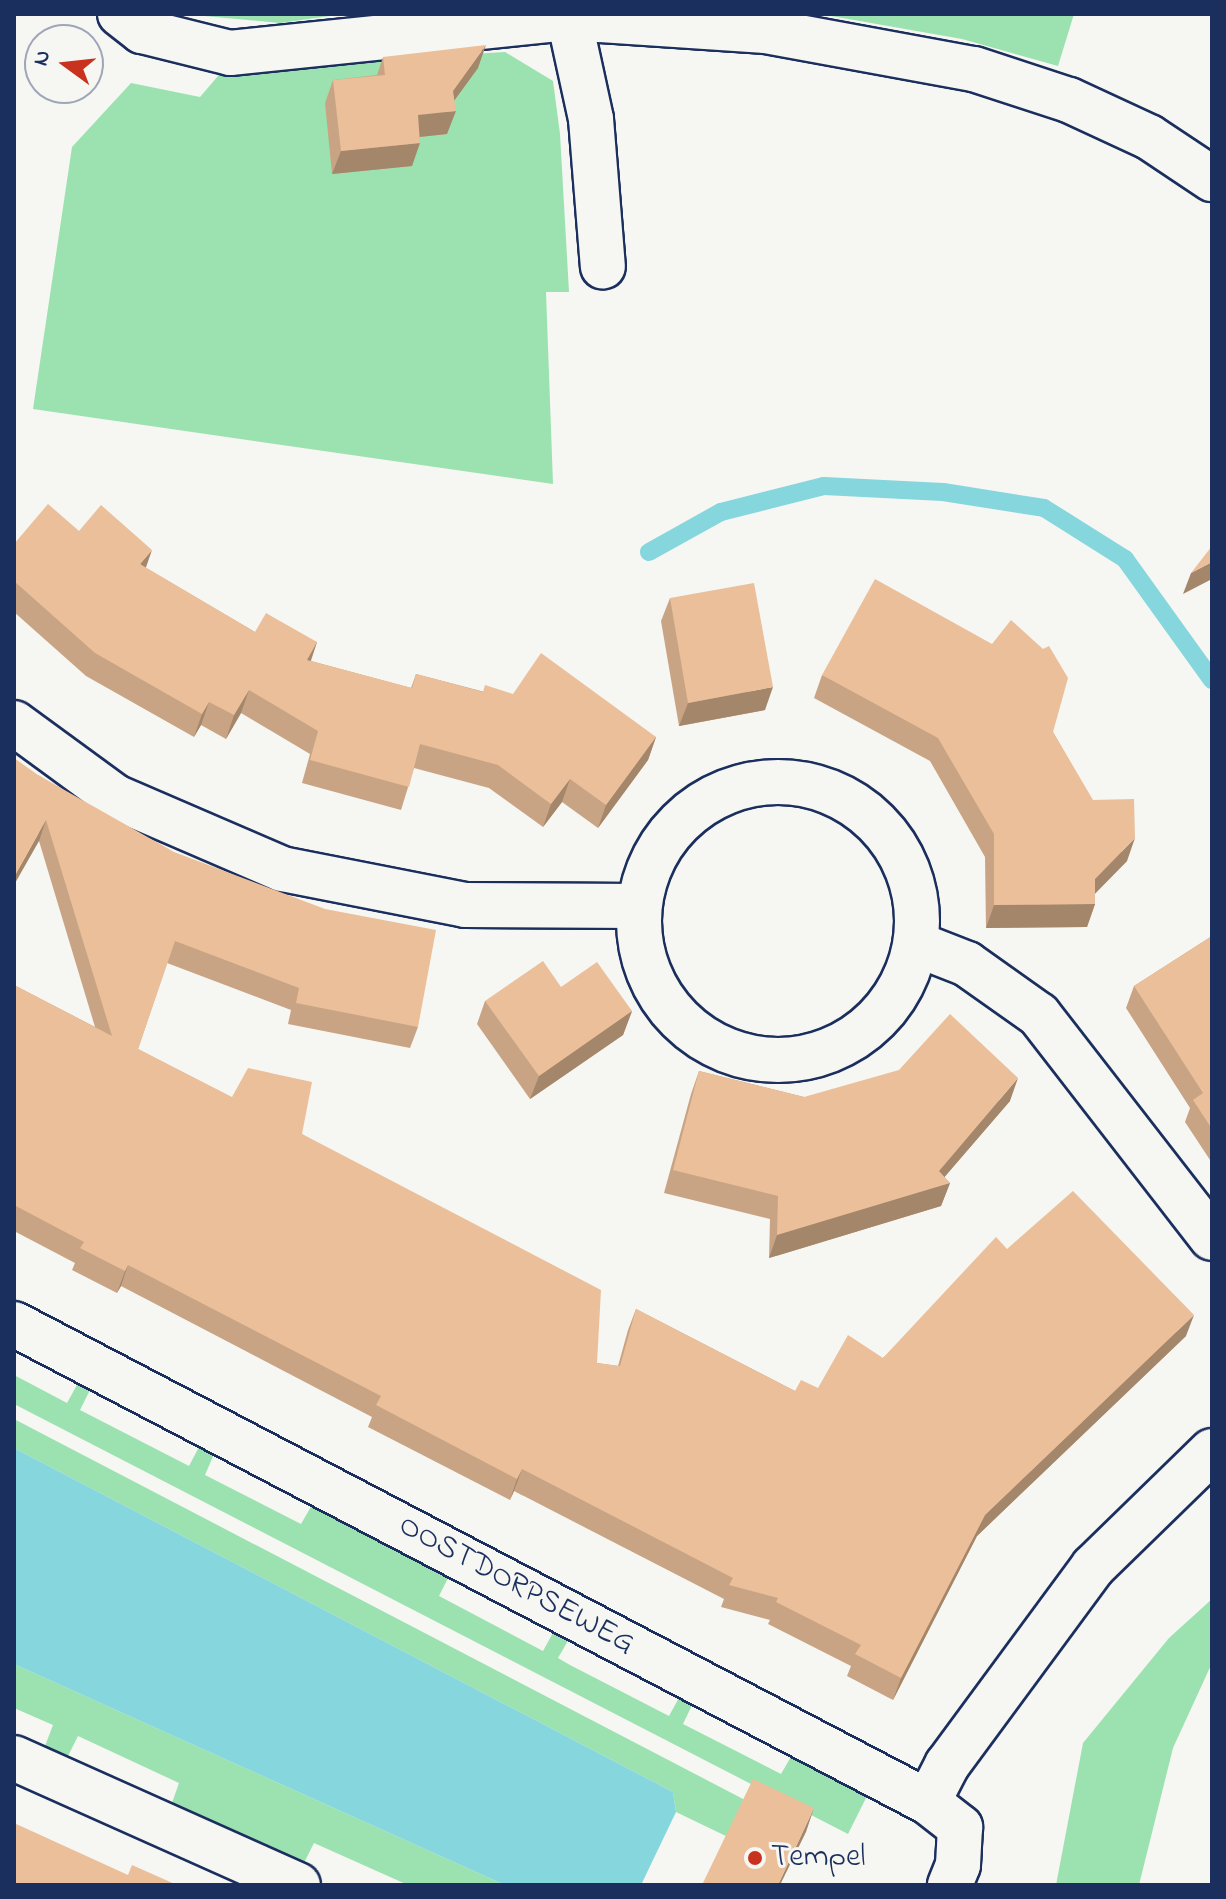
<!DOCTYPE html>
<html>
<head>
<meta charset="utf-8">
<style>
	body { margin:0 }
	#map { position:relative; width:1226px; height:1899px; overflow:hidden; background:#f6f6f2; font-family:"Indie Flower",sans-serif }
	div>[style] { position:absolute }
	.green>* { inset:0; background:#9be2b0 }
	.water>* { inset:0; background:#85d6dd }
	.stream>* { height:18px; margin:-9px; padding:0 9px; transform-origin:9px; border-radius:9px; background:#85d6dd }
	.roads { filter:drop-shadow(2px 0 #1b2f5e) drop-shadow(-2px 0 #1b2f5e) drop-shadow(0 2px #1b2f5e) drop-shadow(0 -2px #1b2f5e) }
	.minor>* { height:44px; margin:-22px; padding:0 22px; transform-origin:22px; border-radius:22px; background:#f6f6f2 }
	.minor>.ring { margin:-22px; padding:0; box-sizing:content-box; background:none; border:44px solid #f6f6f2; border-radius:50% }
	.wall>* { inset:0; background:#c9a484 }
	.shaded-wall>* { inset:0; background:#a4866b }
	.building>* { inset:0; background:#eabf99 }
	.dots>* { width:22px; height:22px; translate:-50% -50%; box-sizing:border-box; border:4px solid #f6f6f2; border-radius:50% }
	span { translate:-50% -50%; white-space:nowrap; text-align:center; line-height:1.15; -webkit-text-stroke:6px #f6f6f2; paint-order:stroke }
	.street-label { font-size:32px; color:#1b2f5e }
	.poi-label { font-size:32px; color:#1b2f5e }
	.left { translate:0 -50%; text-align:left }
	.frame { position:absolute; inset:0; border:16px solid #1b2f5e; pointer-events:none }
	.north { position:absolute; left:24px; top:24px; width:80px; height:80px; box-sizing:border-box; background:#f6f6f2; border:2px solid #9ea6b7; border-radius:50%; rotate:285deg; font-size:22px; font-weight:700; line-height:32px; text-align:center; color:#1b2f5e }
	.north::after { content:''; display:block; margin:auto; width:28px; height:36px; background:#c8321e; clip-path:polygon(50% 0,100% 100%,50% 72%,0 100%) }
</style>
</head>
<body>
<div id="map">
	<div class="green">
		<i style="clip-path:polygon(183px 14px,344px 14px,280px 23px)"></i>
		<i style="clip-path:polygon(820px 14px,1074px 14px,1058px 66px,962px 39px)"></i>
		<i style="clip-path:polygon(505px 52px,553px 81px,560px 134px,569px 292px,546px 292px,553px 484px,33px 409px,72px 147px,131px 83px,200px 97px,224px 69px)"></i>
		<i style="clip-path:polygon(14px 1375px,67px 1403px,78px 1383px,90px 1390px,80px 1410px,189px 1466px,199px 1447px,214px 1454px,205px 1475px,301px 1524px,312px 1505px,449px 1576px,439px 1596px,543px 1651px,554px 1631px,569px 1639px,558px 1658px,570px 1665px,669px 1716px,680px 1696px,693px 1703px,683px 1724px,781px 1774px,792px 1755px,868px 1794px,848px 1834px,14px 1404px)"></i>
		<i style="clip-path:polygon(14px 1419px,745px 1800px,728px 1837px,676px 1812px,673px 1792px,14px 1448px)"></i>
		<i style="clip-path:polygon(1212px 1599px,1212px 1663px,1173px 1748px,1139px 1885px,1056px 1885px,1083px 1743px,1169px 1638px)"></i>
		<i style="clip-path:polygon(14px 1664px,225px 1759px,505px 1885px,408px 1885px,314px 1843px,304px 1863px,172px 1803px,179px 1783px,78px 1736px,68px 1756px,45px 1746px,53px 1725px,14px 1708px)"></i>
	</div>
	<div class="water">
		<i style="clip-path:polygon(14px 1448px,673px 1792px,676px 1812px,641px 1885px,505px 1885px,14px 1664px)"></i>
	</div>
	<div class="stream">
		<i style="left:649px;top:552px;width:82px;rotate:-29.1deg"></i>
		<i style="left:721px;top:512px;width:106px;rotate:-14.2deg"></i>
		<i style="left:824px;top:486px;width:119px;rotate:2.9deg"></i>
		<i style="left:943px;top:492px;width:102px;rotate:9deg"></i>
		<i style="left:1044px;top:508px;width:96px;rotate:32.2deg"></i>
		<i style="left:1125px;top:559px;width:149px;rotate:54.3deg"></i>
	</div>
	<div class="roads">
		<div class="minor">
			<i style="left:120px;top:14px;width:28px;rotate:38deg"></i>
			<i style="left:142px;top:31px;width:91px;rotate:14deg"></i>
			<i style="left:230px;top:53px;width:341px;rotate:-5.9deg"></i>
			<i style="left:569px;top:18px;width:197px;rotate:3.8deg"></i>
			<i style="left:766px;top:31px;width:211px;rotate:10.4deg"></i>
			<i style="left:974px;top:69px;width:100px;rotate:18.1deg"></i>
			<i style="left:1069px;top:100px;width:88px;rotate:24.8deg"></i>
			<i style="left:1149px;top:137px;width:76px;rotate:33.7deg"></i>
			<i style="left:569px;top:18px;width:103px;rotate:77.7deg"></i>
			<i style="left:591px;top:119px;width:148px;rotate:85.4deg"></i>
			<i style="left:14px;top:723px;width:125px;rotate:36.2deg"></i>
			<i style="left:115px;top:797px;width:182px;rotate:23.3deg"></i>
			<i style="left:282px;top:869px;width:187px;rotate:11.1deg"></i>
			<i style="left:465px;top:905px;width:173px;rotate:0.3deg"></i>
			<i class="ring" style="left:639px;top:782px;width:234px;height:234px"></i>
			<i style="left:916px;top:944px;width:55px;rotate:21.4deg"></i>
			<i style="left:967px;top:964px;width:88px;rotate:35.3deg"></i>
			<i style="left:1039px;top:1015px;width:282px;rotate:52.2deg"></i>
			<i style="left:14px;top:1324px;width:1031px;rotate:27.61deg"></i>
			<i style="left:928px;top:1802px;width:41px;rotate:38deg"></i>
			<i style="left:960px;top:1827px;width:38px;rotate:93deg"></i>
			<i style="left:958px;top:1865px;width:22px;rotate:112deg"></i>
			<i style="left:14px;top:1758px;width:311px;rotate:24.1deg"></i>
			<i style="left:928px;top:1802px;width:42px;rotate:-62.8deg"></i>
			<i style="left:947px;top:1765px;width:246px;rotate:-53.6deg"></i>
			<i style="left:1093px;top:1567px;width:166px;rotate:-44.3deg"></i>
		</div>
	</div>
	<div class="wall">
		<i style="clip-path:polygon(383px 57px,478px 68px,454px 100px,447px 134px,420px 137px,412px 166px,332px 174px,325px 103px,333px 80px,377px 75px)"></i>
		<i style="clip-path:polygon(79px 531px,146px 568px,255px 632px,317px 642px,311px 661px,411px 688px,416px 674px,656px 737px,648px 760px,598px 828px,562px 802px,543px 827px,489px 788px,414px 768px,401px 810px,302px 783px,310px 754px,241px 713px,226px 739px,201px 725px,194px 737px,86px 676px,14px 612px,14px 544px)"></i>
		<i style="clip-path:polygon(670px 598px,765px 710px,679px 726px,661px 621px)"></i>
		<i style="clip-path:polygon(822px 675px,1053px 732px,1127px 861px,1095px 893px,1095px 904px,1087px 927px,986px 928px,985px 857px,930px 761px,814px 698px)"></i>
		<i style="clip-path:polygon(38px 775px,418px 1027px,410px 1048px,288px 1024px,291px 1010px,167px 963px,138px 1049px,302px 1134px,597px 1363px,618px 1366px,628px 1330px,636px 1309px,795px 1391px,818px 1388px,883px 1358px,1007px 1249px,1186px 1336px,977px 1536px,893px 1700px,847px 1676px,851px 1666px,768px 1624px,770px 1620px,721px 1607px,724px 1599px,514px 1491px,510px 1500px,368px 1427px,372px 1417px,121px 1286px,117px 1293px,72px 1270px,75px 1263px,14px 1231px,14px 985px,95px 1027px,39px 841px)"></i>
		<i style="clip-path:polygon(1212px 936px,1212px 1163px,1185px 1122px,1190px 1108px,1126px 1008px,1134px 986px)"></i>
		<i style="clip-path:polygon(561px 987px,632px 1011px,623px 1035px,530px 1099px,477px 1024px,485px 1001px)"></i>
		<i style="clip-path:polygon(699px 1071px,804px 1097px,1010px 1101px,944px 1177px,950px 1183px,941px 1206px,769px 1258px,770px 1219px,664px 1193px,691px 1094px)"></i>
	</div>
	<div class="shaded-wall">
		<i style="clip-path:polygon(486px 45px,478px 68px,446px 112px,456px 111px,447px 134px,409px 138px,418px 115px,453px 91px)"></i>
		<i style="clip-path:polygon(420px 143px,412px 166px,332px 174px,341px 151px)"></i>
		<i style="clip-path:polygon(152px 550px,144px 573px,140px 564px)"></i>
		<i style="clip-path:polygon(1212px 562px,1212px 579px,1183px 594px,1191px 573px)"></i>
		<i style="clip-path:polygon(317px 642px,309px 665px,307px 660px)"></i>
		<i style="clip-path:polygon(773px 687px,765px 710px,679px 726px,688px 703px)"></i>
		<i style="clip-path:polygon(249px 690px,241px 713px,226px 739px,234px 715px)"></i>
		<i style="clip-path:polygon(209px 702px,201px 725px,194px 737px,202px 714px)"></i>
		<i style="clip-path:polygon(656px 737px,648px 760px,598px 828px,606px 805px)"></i>
		<i style="clip-path:polygon(570px 779px,562px 802px,543px 827px,551px 804px)"></i>
		<i style="clip-path:polygon(46px 820px,39px 841px,14px 885px,14px 877px)"></i>
		<i style="clip-path:polygon(1135px 838px,1127px 861px,1087px 902px,1095px 879px)"></i>
		<i style="clip-path:polygon(1095px 904px,1087px 927px,986px 928px,994px 905px)"></i>
		<i style="clip-path:polygon(632px 1011px,623px 1035px,530px 1099px,539px 1076px)"></i>
		<i style="clip-path:polygon(1018px 1078px,1010px 1101px,936px 1187px,950px 1183px,941px 1206px,769px 1258px,777px 1235px,939px 1171px)"></i>
		<i style="clip-path:polygon(128px 1265px,121px 1286px,117px 1293px,125px 1271px)"></i>
		<i style="clip-path:polygon(1194px 1315px,1186px 1336px,977px 1536px,893px 1700px,901px 1678px,985px 1515px)"></i>
		<i style="clip-path:polygon(522px 1469px,514px 1491px,510px 1500px,517px 1479px)"></i>
		<i style="clip-path:polygon(814px 1808px,806px 1832px,780px 1885px,778px 1885px)"></i>
	</div>
	<div class="building">
		<i style="clip-path:polygon(486px 45px,453px 91px,456px 111px,418px 115px,420px 143px,341px 151px,333px 80px,385px 75px,383px 57px)"></i>
		<i style="clip-path:polygon(48px 504px,79px 531px,101px 505px,152px 550px,140px 564px,255px 632px,266px 613px,317px 642px,307px 660px,412px 688px,416px 674px,483px 692px,485px 685px,513px 694px,541px 653px,656px 737px,606px 805px,570px 779px,551px 804px,498px 765px,420px 744px,409px 787px,310px 760px,318px 731px,249px 690px,234px 715px,209px 702px,202px 714px,95px 653px,14px 581px,14px 544px)"></i>
		<i style="clip-path:polygon(1212px 546px,1212px 562px,1191px 573px)"></i>
		<i style="clip-path:polygon(875px 579px,992px 644px,1011px 620px,1043px 649px,1049px 646px,1068px 678px,1053px 732px,1093px 800px,1134px 799px,1135px 838px,1095px 879px,1095px 904px,994px 905px,994px 834px,938px 738px,822px 675px)"></i>
		<i style="clip-path:polygon(754px 583px,773px 687px,688px 703px,670px 598px)"></i>
		<i style="clip-path:polygon(14px 758px,38px 775px,174px 852px,325px 909px,436px 930px,418px 1027px,296px 1003px,299px 988px,175px 941px,138px 1049px,232px 1097px,248px 1068px,312px 1082px,302px 1134px,601px 1290px,597px 1363px,620px 1366px,636px 1309px,795px 1391px,801px 1380px,818px 1388px,848px 1335px,883px 1358px,996px 1237px,1007px 1249px,1073px 1191px,1194px 1315px,985px 1515px,901px 1678px,855px 1654px,861px 1645px,776px 1602px,778px 1598px,729px 1585px,733px 1578px,522px 1469px,517px 1479px,376px 1405px,381px 1396px,128px 1265px,125px 1271px,80px 1248px,84px 1242px,14px 1205px,14px 985px,112px 1036px,46px 820px,14px 877px)"></i>
		<i style="clip-path:polygon(1212px 936px,1212px 1129px,1193px 1100px,1203px 1093px,1134px 986px)"></i>
		<i style="clip-path:polygon(543px 961px,561px 987px,597px 962px,632px 1011px,539px 1076px,485px 1001px)"></i>
		<i style="clip-path:polygon(950px 1014px,1018px 1078px,939px 1171px,950px 1183px,777px 1235px,778px 1196px,673px 1170px,699px 1071px,804px 1097px,899px 1070px)"></i>
		<i style="clip-path:polygon(753px 1779px,814px 1808px,778px 1885px,702px 1885px)"></i>
		<i style="clip-path:polygon(14px 1823px,128px 1875px,132px 1865px,177px 1885px,14px 1885px)"></i>
	</div>
	<div class="dots">
		<i style="left:755px;top:1858px;background:#c8321e"></i>
	</div>
	<div class="street-label">
		<span style="left:516px;top:1586px;rotate:28deg">OOSTDORPSEWEG</span>
	</div>
	<div class="poi-label">
		<span class="left" style="left:771px;top:1858px">Tempel</span>
	</div>
	<div class="frame"></div>
	<div class="north">N</div>
</div>
</body>
</html>
